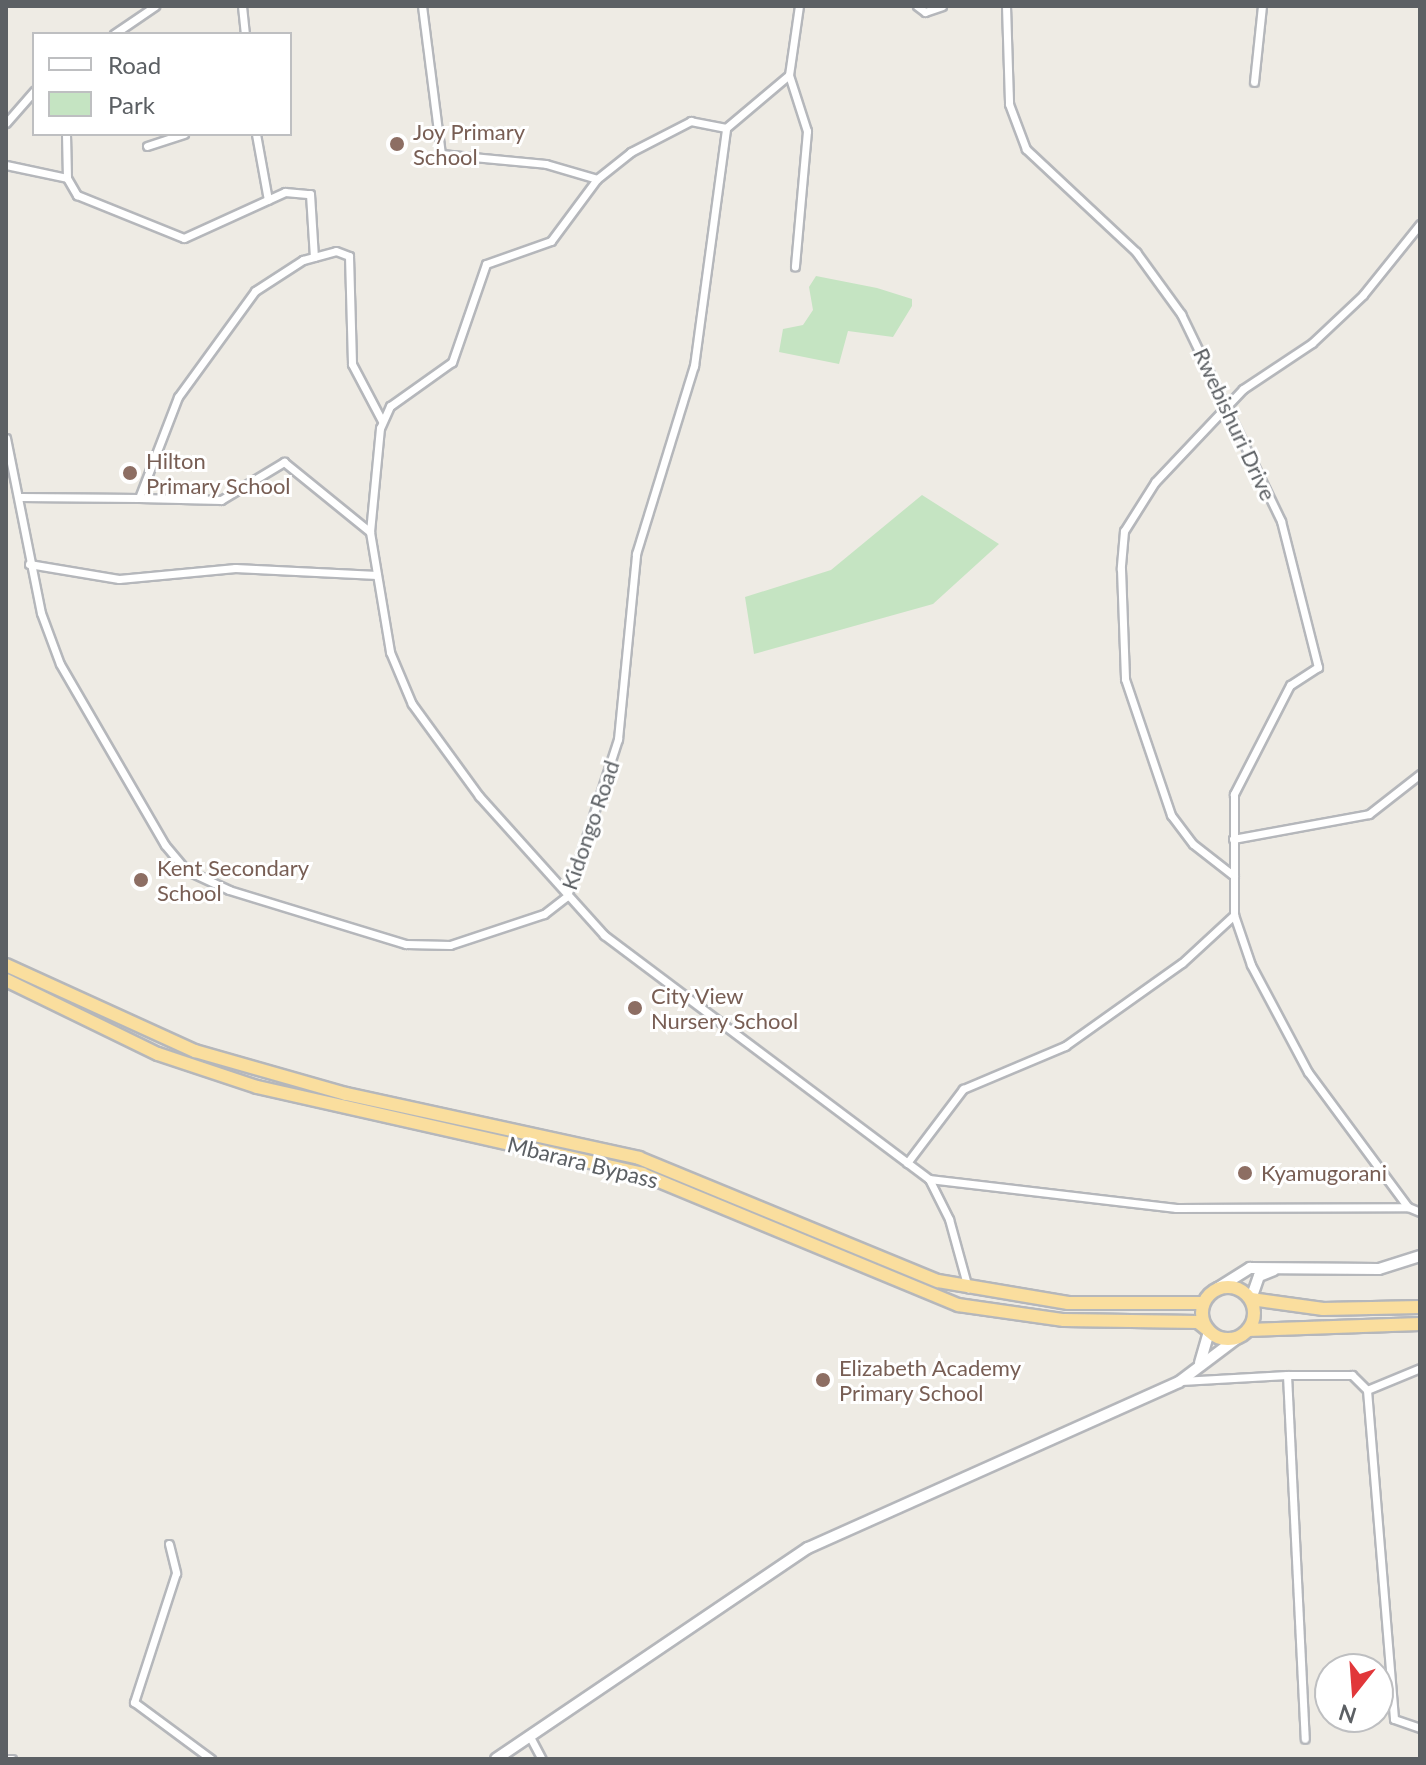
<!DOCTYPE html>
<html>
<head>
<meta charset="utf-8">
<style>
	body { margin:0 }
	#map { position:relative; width:1426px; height:1765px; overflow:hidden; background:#eeebe4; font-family:Lato,sans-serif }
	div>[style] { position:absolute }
	.green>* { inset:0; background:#c5e4c2 }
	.roads { filter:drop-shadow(2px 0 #b5b7bb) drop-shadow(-2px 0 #b5b7bb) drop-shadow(0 2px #b5b7bb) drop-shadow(0 -2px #b5b7bb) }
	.minor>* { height:7px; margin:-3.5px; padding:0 3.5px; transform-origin:3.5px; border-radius:3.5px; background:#fff }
	.secondary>* { height:10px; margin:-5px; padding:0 5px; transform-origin:5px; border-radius:5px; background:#fff }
	.trunk>* { height:12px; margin:-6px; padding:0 6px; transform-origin:6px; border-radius:6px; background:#fade9e }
	.trunk>.ring { margin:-6px; padding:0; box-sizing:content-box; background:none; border:12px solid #fade9e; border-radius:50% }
	.dots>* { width:22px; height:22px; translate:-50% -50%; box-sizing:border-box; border:4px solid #fff; border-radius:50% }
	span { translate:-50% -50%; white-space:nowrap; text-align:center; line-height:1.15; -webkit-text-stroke:6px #fff; paint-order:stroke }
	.education-label { font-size:22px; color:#785e54 }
	.left { translate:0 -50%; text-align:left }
	.street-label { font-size:22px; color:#5c6064 }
	.frame { position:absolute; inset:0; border:8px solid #5c6064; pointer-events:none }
	.legend { position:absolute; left:32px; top:32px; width:260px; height:104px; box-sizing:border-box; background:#fff; border:2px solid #bebfc1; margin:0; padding:10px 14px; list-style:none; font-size:24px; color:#5c6064 }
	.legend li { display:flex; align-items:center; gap:16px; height:40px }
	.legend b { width:40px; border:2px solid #bebfc1 }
	.north { position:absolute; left:1314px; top:1653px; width:80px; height:80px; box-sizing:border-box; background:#fff; border:2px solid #bebfc1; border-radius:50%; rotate:197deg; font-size:22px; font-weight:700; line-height:32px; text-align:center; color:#5c6064 }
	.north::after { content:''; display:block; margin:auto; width:28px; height:36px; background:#e1373a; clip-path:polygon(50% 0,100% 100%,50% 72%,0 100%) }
</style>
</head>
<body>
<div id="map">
	<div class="green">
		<i style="clip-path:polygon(816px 276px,877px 288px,912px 299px,912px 306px,893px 337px,848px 331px,839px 364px,779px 352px,783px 329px,803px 325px,813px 310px,809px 287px)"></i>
		<i style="clip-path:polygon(922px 495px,999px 544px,933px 604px,754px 654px,745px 597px,831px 570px)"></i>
	</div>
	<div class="roads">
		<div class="minor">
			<i style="left:242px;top:6px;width:28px;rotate:84deg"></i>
			<i style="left:422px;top:6px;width:149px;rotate:82.7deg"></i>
			<i style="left:441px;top:154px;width:105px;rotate:5.4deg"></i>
			<i style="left:546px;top:164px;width:53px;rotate:16.4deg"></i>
			<i style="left:917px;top:6px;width:10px;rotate:37deg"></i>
			<i style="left:925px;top:12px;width:18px;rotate:-19deg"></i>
			<i style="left:1006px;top:6px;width:98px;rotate:88.2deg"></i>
			<i style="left:1009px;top:104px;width:48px;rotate:69.3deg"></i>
			<i style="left:1026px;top:149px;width:151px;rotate:43.1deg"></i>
			<i style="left:1136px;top:252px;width:77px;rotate:54deg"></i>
			<i style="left:1181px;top:314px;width:230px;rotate:64.2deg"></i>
			<i style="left:1281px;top:521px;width:151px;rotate:75.8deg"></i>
			<i style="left:1318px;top:667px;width:33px;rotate:147deg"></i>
			<i style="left:1290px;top:685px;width:123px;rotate:117.2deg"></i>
			<i style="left:1234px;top:794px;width:82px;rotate:90deg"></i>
			<i style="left:114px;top:34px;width:50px;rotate:-34.3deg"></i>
			<i style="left:789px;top:75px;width:59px;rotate:72.2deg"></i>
			<i style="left:807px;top:131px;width:136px;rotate:95.1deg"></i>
			<i style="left:1254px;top:82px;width:76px;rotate:-84deg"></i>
			<i style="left:6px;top:123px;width:43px;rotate:-48.8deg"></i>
			<i style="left:726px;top:128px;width:36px;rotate:-169deg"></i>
			<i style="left:691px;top:121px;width:68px;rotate:152.7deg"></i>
			<i style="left:631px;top:152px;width:43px;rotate:141.5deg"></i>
			<i style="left:597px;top:179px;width:77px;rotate:126.6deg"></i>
			<i style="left:551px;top:241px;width:69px;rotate:160.5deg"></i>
			<i style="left:486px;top:264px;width:104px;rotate:109.1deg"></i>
			<i style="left:452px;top:362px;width:76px;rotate:144.6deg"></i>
			<i style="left:390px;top:406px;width:24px;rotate:114deg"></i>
			<i style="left:380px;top:428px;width:104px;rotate:95.5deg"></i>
			<i style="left:370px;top:532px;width:122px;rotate:80.5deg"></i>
			<i style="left:390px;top:652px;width:56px;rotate:67.1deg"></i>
			<i style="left:412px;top:704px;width:114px;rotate:53.9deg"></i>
			<i style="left:479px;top:796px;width:187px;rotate:48deg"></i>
			<i style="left:604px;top:935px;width:406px;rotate:36.9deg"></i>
			<i style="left:929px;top:1179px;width:45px;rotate:63.4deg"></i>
			<i style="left:949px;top:1219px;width:72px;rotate:74.6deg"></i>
			<i style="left:726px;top:128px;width:82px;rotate:-40.1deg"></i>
			<i style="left:789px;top:75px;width:70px;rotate:-81.8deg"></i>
			<i style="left:66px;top:134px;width:44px;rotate:88.7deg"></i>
			<i style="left:67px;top:178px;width:20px;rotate:60deg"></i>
			<i style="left:77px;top:195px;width:115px;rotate:21.9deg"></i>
			<i style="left:184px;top:238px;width:111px;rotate:-24.5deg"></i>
			<i style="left:285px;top:192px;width:25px;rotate:5deg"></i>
			<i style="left:310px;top:194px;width:63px;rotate:86.4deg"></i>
			<i style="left:256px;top:134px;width:67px;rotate:79.7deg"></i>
			<i style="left:147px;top:146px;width:39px;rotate:-18deg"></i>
			<i style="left:6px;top:165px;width:62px;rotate:12deg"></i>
			<i style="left:1420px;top:224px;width:91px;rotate:128.8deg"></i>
			<i style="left:1363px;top:295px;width:70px;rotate:136.7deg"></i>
			<i style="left:1312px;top:343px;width:83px;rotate:146.3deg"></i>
			<i style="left:1243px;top:389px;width:128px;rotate:133.4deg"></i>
			<i style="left:1155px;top:482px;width:58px;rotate:122.3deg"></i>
			<i style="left:1124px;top:531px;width:38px;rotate:95deg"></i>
			<i style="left:1121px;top:569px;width:110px;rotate:87.9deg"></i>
			<i style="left:1125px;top:679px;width:144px;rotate:71.3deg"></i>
			<i style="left:1171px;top:815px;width:36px;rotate:53deg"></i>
			<i style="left:1193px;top:844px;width:52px;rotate:38deg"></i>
			<i style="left:1234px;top:876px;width:39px;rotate:90deg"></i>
			<i style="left:1234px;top:915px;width:53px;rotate:71.2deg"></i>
			<i style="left:1251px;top:965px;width:121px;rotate:62deg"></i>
			<i style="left:1308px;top:1072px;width:168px;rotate:53.5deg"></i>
			<i style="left:1408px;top:1207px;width:13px;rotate:23deg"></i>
			<i style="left:6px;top:438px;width:178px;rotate:78.7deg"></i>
			<i style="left:41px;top:613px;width:54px;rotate:69.6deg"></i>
			<i style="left:60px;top:664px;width:209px;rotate:59.9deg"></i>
			<i style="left:165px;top:845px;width:33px;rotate:50deg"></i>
			<i style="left:186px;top:870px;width:47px;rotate:24.9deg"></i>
			<i style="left:229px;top:890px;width:185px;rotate:17deg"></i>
			<i style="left:406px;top:944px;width:44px;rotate:1.3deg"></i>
			<i style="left:450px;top:945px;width:99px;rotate:-18.3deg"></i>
			<i style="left:544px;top:914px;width:29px;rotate:-38deg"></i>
			<i style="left:567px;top:896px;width:165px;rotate:-72deg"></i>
			<i style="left:618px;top:739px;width:186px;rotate:-84.4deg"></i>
			<i style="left:636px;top:554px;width:197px;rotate:-72.9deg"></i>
			<i style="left:694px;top:366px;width:240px;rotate:-82.3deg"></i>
			<i style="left:20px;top:497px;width:119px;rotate:0.5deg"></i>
			<i style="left:139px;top:498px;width:108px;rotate:-68.9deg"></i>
			<i style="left:178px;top:397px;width:131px;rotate:-54deg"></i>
			<i style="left:255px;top:291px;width:57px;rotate:-32.9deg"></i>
			<i style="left:303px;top:260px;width:34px;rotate:-15deg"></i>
			<i style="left:336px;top:251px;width:14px;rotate:21deg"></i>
			<i style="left:349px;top:256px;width:108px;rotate:88.4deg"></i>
			<i style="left:352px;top:364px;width:64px;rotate:62.2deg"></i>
			<i style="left:139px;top:498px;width:82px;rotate:1.4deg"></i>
			<i style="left:221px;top:500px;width:74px;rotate:-31.1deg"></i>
			<i style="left:284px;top:462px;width:111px;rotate:39.1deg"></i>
			<i style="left:29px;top:564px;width:91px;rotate:9.5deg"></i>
			<i style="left:119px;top:579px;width:117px;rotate:-5.4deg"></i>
			<i style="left:235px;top:568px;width:142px;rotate:2.8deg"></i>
			<i style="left:1233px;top:839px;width:138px;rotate:-10.4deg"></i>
			<i style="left:1369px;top:814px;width:65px;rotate:-38.1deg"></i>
			<i style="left:907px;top:1163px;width:93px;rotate:-52.9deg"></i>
			<i style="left:963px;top:1089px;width:111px;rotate:-22.9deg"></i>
			<i style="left:1065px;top:1046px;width:143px;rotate:-35.4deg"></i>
			<i style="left:1182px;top:963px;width:71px;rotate:-42.7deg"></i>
			<i style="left:929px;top:1179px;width:249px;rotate:6.7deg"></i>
			<i style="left:1176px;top:1208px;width:232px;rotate:-0.2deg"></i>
			<i style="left:1287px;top:1375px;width:65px"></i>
			<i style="left:1352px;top:1375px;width:21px;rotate:45deg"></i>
			<i style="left:1367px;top:1390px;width:330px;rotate:85.3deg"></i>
			<i style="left:1394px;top:1719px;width:28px;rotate:19deg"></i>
			<i style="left:1181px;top:1381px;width:106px;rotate:-3.2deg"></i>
			<i style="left:1287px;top:1375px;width:364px;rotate:87.2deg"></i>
			<i style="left:1367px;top:1390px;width:57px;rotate:-22.5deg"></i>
			<i style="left:169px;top:1544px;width:30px;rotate:76deg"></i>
			<i style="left:176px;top:1573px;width:136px;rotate:108deg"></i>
			<i style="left:134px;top:1702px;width:96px;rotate:36.5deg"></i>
			<i style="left:529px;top:1735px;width:27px;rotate:62deg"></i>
			<i style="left:6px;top:1759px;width:6px"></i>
		</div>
		<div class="secondary">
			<i style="left:1218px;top:1288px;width:38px;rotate:-32deg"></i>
			<i style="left:1250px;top:1268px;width:129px;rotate:0.4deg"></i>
			<i style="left:1379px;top:1269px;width:43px;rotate:-17.6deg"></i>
			<i style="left:1251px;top:1299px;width:24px;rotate:-71deg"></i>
			<i style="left:1259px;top:1276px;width:16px;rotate:-22deg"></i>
			<i style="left:1200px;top:1363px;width:33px;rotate:-74deg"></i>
			<i style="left:496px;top:1759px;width:377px;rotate:-34.1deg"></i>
			<i style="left:808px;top:1548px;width:406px;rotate:-24.1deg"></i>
			<i style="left:1179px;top:1382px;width:76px;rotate:-37deg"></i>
		</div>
		<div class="trunk">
			<i style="left:6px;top:965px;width:208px;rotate:24.5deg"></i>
			<i style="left:195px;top:1051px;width:157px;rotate:15.9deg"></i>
			<i style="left:346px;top:1094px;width:300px;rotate:12.3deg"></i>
			<i style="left:639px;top:1158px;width:323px;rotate:22.4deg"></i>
			<i style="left:938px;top:1281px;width:132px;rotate:9.6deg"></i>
			<i style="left:1068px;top:1303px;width:135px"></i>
			<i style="left:6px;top:980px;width:169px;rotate:26deg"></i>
			<i style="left:158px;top:1054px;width:104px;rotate:18.4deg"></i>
			<i style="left:257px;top:1087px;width:395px;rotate:12.7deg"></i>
			<i style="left:642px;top:1174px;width:342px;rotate:22.5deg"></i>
			<i style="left:958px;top:1305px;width:107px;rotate:8.1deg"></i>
			<i style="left:1064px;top:1320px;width:134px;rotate:0.9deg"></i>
			<i style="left:1198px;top:1322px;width:14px;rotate:39deg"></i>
			<i class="ring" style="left:1202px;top:1287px;width:40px;height:40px"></i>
			<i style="left:1251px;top:1299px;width:73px;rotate:7.9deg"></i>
			<i style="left:1323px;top:1309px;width:97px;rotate:-1.2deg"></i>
			<i style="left:1248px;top:1330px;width:172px;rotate:-2deg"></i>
		</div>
	</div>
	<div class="dots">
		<i style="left:397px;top:144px;background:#8d6e63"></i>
		<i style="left:130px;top:473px;background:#8d6e63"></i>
		<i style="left:141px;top:880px;background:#8d6e63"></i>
		<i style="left:635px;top:1008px;background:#8d6e63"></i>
		<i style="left:1245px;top:1173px;background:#8d6e63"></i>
		<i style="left:823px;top:1380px;background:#8d6e63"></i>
	</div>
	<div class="education-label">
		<span class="left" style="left:413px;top:144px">Joy Primary<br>School</span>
		<span class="left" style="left:146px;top:473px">Hilton<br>Primary School</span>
		<span class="left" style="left:157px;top:880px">Kent Secondary<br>School</span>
		<span class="left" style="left:651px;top:1008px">City View<br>Nursery School</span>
		<span class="left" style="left:1261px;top:1173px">Kyamugorani</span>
		<span class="left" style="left:839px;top:1380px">Elizabeth Academy<br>Primary School</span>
	</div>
	<div class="street-label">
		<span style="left:1235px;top:424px;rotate:65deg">Rwebishuri Drive</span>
		<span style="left:590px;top:825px;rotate:-71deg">Kidongo Road</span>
		<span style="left:583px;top:1162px;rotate:14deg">Mbarara Bypass</span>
	</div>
	<div class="frame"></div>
	<ul class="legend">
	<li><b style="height:10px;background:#fff"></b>Road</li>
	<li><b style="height:22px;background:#c5e4c2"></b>Park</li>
	</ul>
	<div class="north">N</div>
</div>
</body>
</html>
